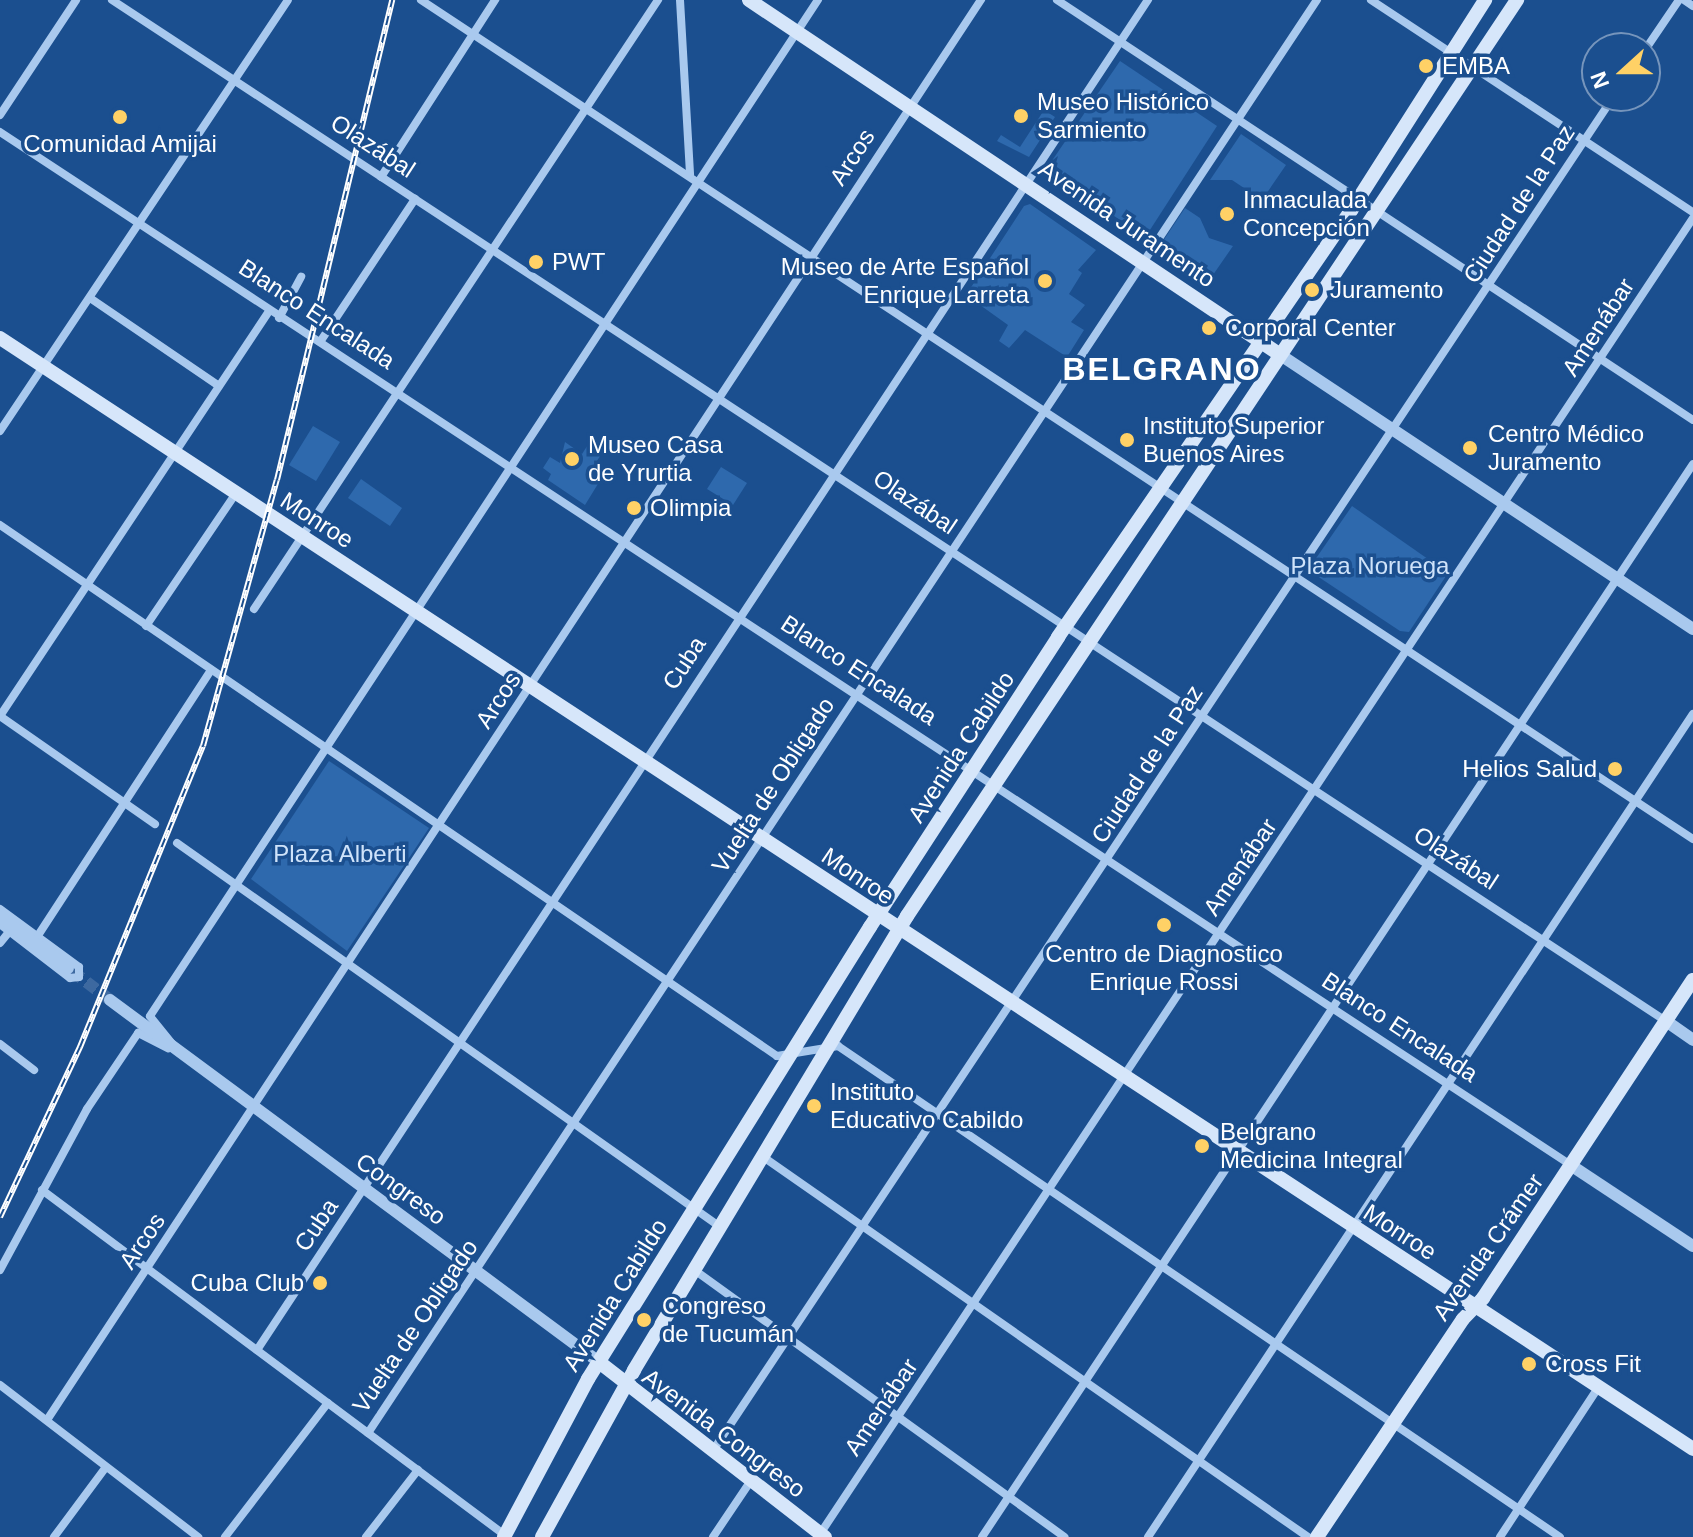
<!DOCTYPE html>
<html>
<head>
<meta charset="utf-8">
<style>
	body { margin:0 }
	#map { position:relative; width:1693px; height:1537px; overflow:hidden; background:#1b4f8f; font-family:Helvetica,sans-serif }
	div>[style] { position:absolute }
	.green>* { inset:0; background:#2e69ad }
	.tertiary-tunnel>* { height:12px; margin-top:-6px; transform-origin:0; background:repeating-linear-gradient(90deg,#3d69a0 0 12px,transparent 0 18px) }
	.minor>* { height:8px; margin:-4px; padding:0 4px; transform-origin:4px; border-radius:4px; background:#a9c9ee }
	.tertiary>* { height:12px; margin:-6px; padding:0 6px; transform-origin:6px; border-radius:6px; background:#a9c9ee }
	.secondary>* { height:14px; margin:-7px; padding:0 7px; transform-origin:7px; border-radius:7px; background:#d6e6fa }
	.rail>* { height:6px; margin-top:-3px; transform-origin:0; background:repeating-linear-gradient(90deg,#1b4f8f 0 9px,#fff 0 18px); box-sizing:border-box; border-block:2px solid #fff }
	.dots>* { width:22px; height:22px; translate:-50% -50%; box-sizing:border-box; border:4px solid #1b4f8f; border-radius:50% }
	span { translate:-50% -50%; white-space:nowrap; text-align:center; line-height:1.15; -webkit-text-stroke:7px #1b4f8f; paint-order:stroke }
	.poi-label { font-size:24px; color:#fff }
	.left { translate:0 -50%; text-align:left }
	.right { translate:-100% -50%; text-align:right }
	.street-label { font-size:24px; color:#fff }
	.park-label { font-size:24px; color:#cfe3fa }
	.district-label { font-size:32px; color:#fff; font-weight:700; letter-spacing:2px }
	.north { position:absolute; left:1581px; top:32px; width:80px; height:80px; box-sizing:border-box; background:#1b4f8f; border:2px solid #7695bc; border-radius:50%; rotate:249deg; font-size:22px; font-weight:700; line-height:32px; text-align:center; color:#fff }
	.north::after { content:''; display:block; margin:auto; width:28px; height:36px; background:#ffd166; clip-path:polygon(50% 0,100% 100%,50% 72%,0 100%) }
</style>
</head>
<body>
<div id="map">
	<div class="green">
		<i style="clip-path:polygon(1120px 61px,1217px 126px,1148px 233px,1138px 233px,1047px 168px)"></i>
		<i style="clip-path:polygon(1044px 110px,1055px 117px,1029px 157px,997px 141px,1001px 135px,1020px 147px)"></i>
		<i style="clip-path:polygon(1241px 134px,1286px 165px,1262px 200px,1232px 180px,1210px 180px)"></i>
		<i style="clip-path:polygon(1030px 204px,1096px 250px,1078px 270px,1082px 273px,1069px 294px,1085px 305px,1071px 322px,1084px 330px,1067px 357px,1025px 330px,1009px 348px,999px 341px,1008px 325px,966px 295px,1024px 206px)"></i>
		<i style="clip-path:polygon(1185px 208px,1200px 218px,1209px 238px,1233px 246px,1206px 285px,1161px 253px,1161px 244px)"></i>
		<i style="clip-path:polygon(313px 426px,340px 442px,316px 481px,289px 465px)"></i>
		<i style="clip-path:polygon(593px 437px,607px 446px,590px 471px,601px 479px,585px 505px,548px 480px,551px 474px,543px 468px,550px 457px,560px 463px,565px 442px,582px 454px)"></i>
		<i style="clip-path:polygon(721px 467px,747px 483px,733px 505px,707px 489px)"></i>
		<i style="clip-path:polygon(361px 479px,402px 508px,390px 526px,348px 498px)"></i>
		<i style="clip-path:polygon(1352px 506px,1448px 573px,1409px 632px,1400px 631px,1308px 570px)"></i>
		<i style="clip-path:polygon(329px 761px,429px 828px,347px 951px,251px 879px)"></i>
	</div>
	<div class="tertiary-tunnel">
		<i style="left:72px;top:971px;width:48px;rotate:37.3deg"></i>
	</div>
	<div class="minor">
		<i style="left:112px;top:0;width:1859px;rotate:33.31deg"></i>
		<i style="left:421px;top:0;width:1524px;rotate:33.41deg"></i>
		<i style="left:680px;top:0;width:175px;rotate:86.7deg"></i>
		<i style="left:1057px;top:0;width:762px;rotate:33.44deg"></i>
		<i style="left:1371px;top:0;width:386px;rotate:33.4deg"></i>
		<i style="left:1684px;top:0;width:11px;rotate:34deg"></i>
		<i style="left:1645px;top:50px;width:60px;rotate:-55.8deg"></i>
		<i style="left:0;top:115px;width:138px;rotate:-56.5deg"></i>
		<i style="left:0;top:132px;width:1880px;rotate:33.33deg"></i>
		<i style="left:381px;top:177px;width:211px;rotate:-57.2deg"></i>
		<i style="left:90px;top:298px;width:156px;rotate:34.3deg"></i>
		<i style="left:279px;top:318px;width:47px;rotate:-61.8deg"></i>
		<i style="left:320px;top:342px;width:172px;rotate:-56.4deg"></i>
		<i style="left:0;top:431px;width:518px;rotate:-56.25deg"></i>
		<i style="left:0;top:525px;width:941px;rotate:34.35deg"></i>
		<i style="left:777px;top:1056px;width:62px;rotate:-9.3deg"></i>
		<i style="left:838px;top:1046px;width:873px;rotate:34.22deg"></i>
		<i style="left:254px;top:609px;width:731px;rotate:-56.44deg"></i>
		<i style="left:146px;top:626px;width:161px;rotate:-55.9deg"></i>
		<i style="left:0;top:716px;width:486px;rotate:-56.4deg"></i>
		<i style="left:0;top:716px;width:189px;rotate:34.9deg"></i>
		<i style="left:177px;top:843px;width:664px;rotate:35.25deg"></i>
		<i style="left:0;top:909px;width:98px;rotate:36.3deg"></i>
		<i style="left:79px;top:967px;width:10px;rotate:90deg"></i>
		<i style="left:79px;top:977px;width:9px;rotate:174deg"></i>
		<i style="left:70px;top:978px;width:88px;rotate:-142.4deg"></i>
		<i style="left:37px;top:937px;width:319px;rotate:-56.9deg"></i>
		<i style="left:0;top:943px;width:14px;rotate:-51deg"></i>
		<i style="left:0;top:1044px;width:43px;rotate:37.4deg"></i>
		<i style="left:174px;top:1046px;width:38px;rotate:-129deg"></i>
		<i style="left:150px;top:1016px;width:1216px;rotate:-56.68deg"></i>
		<i style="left:762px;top:1156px;width:666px;rotate:34.91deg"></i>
		<i style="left:42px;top:1190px;width:579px;rotate:36.71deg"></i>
		<i style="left:693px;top:1269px;width:458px;rotate:35.8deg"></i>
		<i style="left:0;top:1270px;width:183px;rotate:-61.6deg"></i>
		<i style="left:87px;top:1109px;width:92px;rotate:-56.1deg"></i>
		<i style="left:138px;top:1033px;width:34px;rotate:27deg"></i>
		<i style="left:257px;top:1350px;width:1618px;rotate:-56.58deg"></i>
		<i style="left:0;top:1385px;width:250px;rotate:37.5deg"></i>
		<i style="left:47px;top:1420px;width:1700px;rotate:-56.67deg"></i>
		<i style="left:368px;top:1433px;width:1719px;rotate:-56.49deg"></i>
		<i style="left:712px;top:1452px;width:1629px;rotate:-56.37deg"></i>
		<i style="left:820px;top:1534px;width:1579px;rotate:-56.44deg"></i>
		<i style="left:54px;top:1537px;width:87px;rotate:-53.4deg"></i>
		<i style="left:225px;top:1537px;width:169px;rotate:-52.5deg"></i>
		<i style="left:366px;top:1537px;width:85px;rotate:-52.2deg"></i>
		<i style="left:713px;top:1537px;width:66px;rotate:-56.1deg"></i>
		<i style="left:982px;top:1537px;width:1287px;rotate:-56.47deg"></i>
		<i style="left:1148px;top:1537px;width:987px;rotate:-56.49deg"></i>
		<i style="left:1500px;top:1537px;width:178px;rotate:-56.7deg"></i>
	</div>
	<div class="tertiary">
		<i style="left:1279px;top:354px;width:497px;rotate:33.6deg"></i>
		<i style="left:0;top:917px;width:85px;rotate:36.9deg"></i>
		<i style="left:110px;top:1000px;width:608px;rotate:36.51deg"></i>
		<i style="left:1666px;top:1021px;width:33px;rotate:35deg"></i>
		<i style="left:1572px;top:1166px;width:145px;rotate:33.5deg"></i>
	</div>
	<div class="secondary">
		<i style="left:749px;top:0;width:637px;rotate:33.74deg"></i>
		<i style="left:0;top:338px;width:2025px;rotate:33.27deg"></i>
		<i style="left:599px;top:1362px;width:286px;rotate:37.8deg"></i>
		<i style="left:504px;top:1537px;width:179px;rotate:-62deg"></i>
		<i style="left:588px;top:1379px;width:533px;rotate:-58.04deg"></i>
		<i style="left:870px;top:927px;width:346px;rotate:-57deg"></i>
		<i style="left:1058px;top:637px;width:519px;rotate:-55.51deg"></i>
		<i style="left:1352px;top:209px;width:248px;rotate:-57.5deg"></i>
		<i style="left:542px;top:1537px;width:191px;rotate:-61.1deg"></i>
		<i style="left:634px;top:1370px;width:530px;rotate:-58.98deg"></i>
		<i style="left:907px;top:916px;width:1101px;rotate:-56.34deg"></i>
		<i style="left:1317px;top:1537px;width:262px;rotate:-56.2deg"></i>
		<i style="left:1463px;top:1319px;width:29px;rotate:-46deg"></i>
		<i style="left:1483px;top:1298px;width:381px;rotate:-56.6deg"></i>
	</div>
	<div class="rail">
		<i style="left:0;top:1217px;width:188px;rotate:-64.8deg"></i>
		<i style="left:80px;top:1047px;width:325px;rotate:-67.8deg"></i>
		<i style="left:203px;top:746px;width:276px;rotate:-74.5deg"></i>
		<i style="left:277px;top:480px;width:494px;rotate:-76.5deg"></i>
	</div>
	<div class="dots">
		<i style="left:1426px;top:66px;background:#ffd166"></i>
		<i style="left:1021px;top:116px;background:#ffd166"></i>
		<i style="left:120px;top:117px;background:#ffd166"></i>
		<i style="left:1227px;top:214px;background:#ffd166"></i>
		<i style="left:536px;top:262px;background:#ffd166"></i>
		<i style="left:1045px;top:281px;background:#ffd166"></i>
		<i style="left:1312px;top:290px;background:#ffd166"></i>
		<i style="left:1209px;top:328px;background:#ffd166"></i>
		<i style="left:1127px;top:440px;background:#ffd166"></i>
		<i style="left:1470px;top:448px;background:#ffd166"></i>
		<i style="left:572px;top:459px;background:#ffd166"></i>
		<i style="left:634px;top:508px;background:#ffd166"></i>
		<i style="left:1615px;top:769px;background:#ffd166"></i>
		<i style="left:1164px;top:925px;background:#ffd166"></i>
		<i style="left:814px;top:1106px;background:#ffd166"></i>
		<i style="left:1202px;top:1146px;background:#ffd166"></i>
		<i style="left:320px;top:1283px;background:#ffd166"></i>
		<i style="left:644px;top:1320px;background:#ffd166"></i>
		<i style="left:1529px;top:1364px;background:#ffd166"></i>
	</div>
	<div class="poi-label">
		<span class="left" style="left:1442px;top:66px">EMBA</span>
		<span class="left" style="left:1037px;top:116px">Museo Histórico<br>Sarmiento</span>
		<span style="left:120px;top:144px">Comunidad Amijai</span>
		<span class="left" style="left:1243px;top:214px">Inmaculada<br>Concepción</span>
		<span class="left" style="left:552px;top:262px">PWT</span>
		<span class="right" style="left:1029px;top:281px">Museo de Arte Español<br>Enrique Larreta</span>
		<span class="left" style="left:1330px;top:290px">Juramento</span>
		<span class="left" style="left:1225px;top:328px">Corporal Center</span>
		<span class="left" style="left:1143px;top:440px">Instituto Superior<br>Buenos Aires</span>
		<span class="left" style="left:1488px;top:448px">Centro Médico<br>Juramento</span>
		<span class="left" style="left:588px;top:459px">Museo Casa<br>de Yrurtia</span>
		<span class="left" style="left:650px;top:508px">Olimpia</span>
		<span class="right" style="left:1597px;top:769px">Helios Salud</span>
		<span style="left:1164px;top:968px">Centro de Diagnostico<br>Enrique Rossi</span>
		<span class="left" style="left:830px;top:1106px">Instituto<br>Educativo Cabildo</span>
		<span class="left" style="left:1220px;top:1146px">Belgrano<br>Medicina Integral</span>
		<span class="right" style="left:304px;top:1283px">Cuba Club</span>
		<span class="left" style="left:662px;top:1320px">Congreso<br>de Tucumán</span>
		<span class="left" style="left:1545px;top:1364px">Cross Fit</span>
	</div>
	<div class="street-label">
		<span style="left:373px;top:146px;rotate:33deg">Olazábal</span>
		<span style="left:852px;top:157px;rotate:-57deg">Arcos</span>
		<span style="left:1519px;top:204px;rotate:-57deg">Ciudad de la Paz</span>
		<span style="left:1127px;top:224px;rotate:34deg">Avenida Juramento</span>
		<span style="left:317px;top:314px;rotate:33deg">Blanco Encalada</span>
		<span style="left:1598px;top:327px;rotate:-57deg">Amenábar</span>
		<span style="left:915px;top:502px;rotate:34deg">Olazábal</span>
		<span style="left:317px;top:520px;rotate:33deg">Monroe</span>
		<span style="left:684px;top:663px;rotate:-57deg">Cuba</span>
		<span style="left:859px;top:670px;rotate:33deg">Blanco Encalada</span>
		<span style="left:498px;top:700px;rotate:-57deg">Arcos</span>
		<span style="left:961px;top:747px;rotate:-57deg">Avenida Cabildo</span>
		<span style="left:1147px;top:764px;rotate:-57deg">Ciudad de la Paz</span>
		<span style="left:773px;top:785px;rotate:-57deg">Vuelta de Obligado</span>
		<span style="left:1456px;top:858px;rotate:33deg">Olazábal</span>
		<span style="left:1240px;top:867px;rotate:-56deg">Amenábar</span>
		<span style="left:858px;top:876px;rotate:34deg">Monroe</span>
		<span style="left:1400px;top:1027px;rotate:33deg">Blanco Encalada</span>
		<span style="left:401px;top:1189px;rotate:36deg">Congreso</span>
		<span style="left:316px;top:1225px;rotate:-56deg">Cuba</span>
		<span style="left:1400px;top:1232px;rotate:33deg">Monroe</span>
		<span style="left:142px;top:1241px;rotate:-56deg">Arcos</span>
		<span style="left:1488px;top:1247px;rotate:-55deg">Avenida Crámer</span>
		<span style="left:615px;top:1295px;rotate:-58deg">Avenida Cabildo</span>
		<span style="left:415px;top:1326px;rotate:-56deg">Vuelta de Obligado</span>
		<span style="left:881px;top:1407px;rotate:-56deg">Amenábar</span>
		<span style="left:724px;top:1433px;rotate:37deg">Avenida Congreso</span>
	</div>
	<div class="park-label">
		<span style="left:1370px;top:566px">Plaza Noruega</span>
		<span style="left:340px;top:854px">Plaza Alberti</span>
	</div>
	<div class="district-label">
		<span style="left:1162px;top:369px">BELGRANO</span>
	</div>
	<div class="north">N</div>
</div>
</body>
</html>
